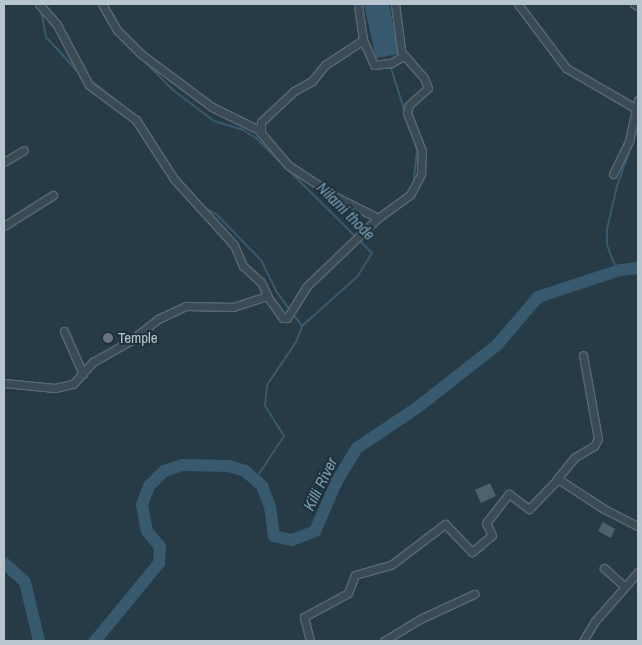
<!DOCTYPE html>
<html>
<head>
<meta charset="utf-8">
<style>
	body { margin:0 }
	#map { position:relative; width:642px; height:645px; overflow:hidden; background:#263b46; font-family:"Archivo Narrow",sans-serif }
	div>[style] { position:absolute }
	.water>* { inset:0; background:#385a6e }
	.stream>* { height:2px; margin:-1px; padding:0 1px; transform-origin:1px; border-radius:1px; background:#385a6e }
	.river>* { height:12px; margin:-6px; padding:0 6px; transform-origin:6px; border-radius:6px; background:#385a6e }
	.building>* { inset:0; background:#4c636f }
	.roads { filter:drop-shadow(1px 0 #596973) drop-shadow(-1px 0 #596973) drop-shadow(0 1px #596973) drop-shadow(0 -1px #596973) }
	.street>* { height:7px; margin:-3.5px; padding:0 3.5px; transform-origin:3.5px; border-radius:3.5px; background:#3b4b55 }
	.dots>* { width:14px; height:14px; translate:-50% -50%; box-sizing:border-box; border:2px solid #1f313b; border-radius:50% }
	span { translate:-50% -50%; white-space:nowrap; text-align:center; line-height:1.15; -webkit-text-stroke:4px #1f313b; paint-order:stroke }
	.poi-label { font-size:15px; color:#b9c6cf }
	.left { translate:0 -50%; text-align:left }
	.water-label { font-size:16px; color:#769eb4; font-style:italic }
	.frame { position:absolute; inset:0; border:5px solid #b9c6cf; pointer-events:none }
</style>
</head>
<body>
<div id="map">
	<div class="water">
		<i style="clip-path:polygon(364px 4px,389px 4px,399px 54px,376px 58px)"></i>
	</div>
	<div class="stream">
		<i style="left:41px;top:11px;width:26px;rotate:79deg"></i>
		<i style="left:46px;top:37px;width:52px;rotate:47.4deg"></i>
		<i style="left:103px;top:13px;width:15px;rotate:58deg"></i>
		<i style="left:140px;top:57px;width:47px;rotate:45deg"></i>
		<i style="left:173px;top:90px;width:51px;rotate:37.1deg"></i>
		<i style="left:214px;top:121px;width:30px;rotate:17deg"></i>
		<i style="left:243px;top:130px;width:15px;rotate:32deg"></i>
		<i style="left:256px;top:138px;width:141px;rotate:44.7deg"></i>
		<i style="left:390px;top:65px;width:89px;rotate:72.4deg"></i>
		<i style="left:417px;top:150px;width:30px;rotate:96deg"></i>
		<i style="left:90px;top:80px;width:55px;rotate:38.3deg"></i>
		<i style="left:146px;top:129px;width:47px;rotate:58deg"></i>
		<i style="left:175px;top:175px;width:18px;rotate:47deg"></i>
		<i style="left:203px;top:207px;width:15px;rotate:28deg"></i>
		<i style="left:216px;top:214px;width:64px;rotate:45.6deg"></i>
		<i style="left:261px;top:260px;width:34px;rotate:64deg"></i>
		<i style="left:276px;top:291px;width:24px;rotate:54deg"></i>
		<i style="left:617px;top:271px;width:28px;rotate:-111deg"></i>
		<i style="left:607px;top:245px;width:16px;rotate:-90deg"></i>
		<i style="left:607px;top:229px;width:44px;rotate:-76.9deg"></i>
		<i style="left:617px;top:186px;width:63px;rotate:-70.4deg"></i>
		<i style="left:293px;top:314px;width:15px;rotate:53deg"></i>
		<i style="left:255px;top:480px;width:53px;rotate:-56.6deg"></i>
		<i style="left:284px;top:436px;width:36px;rotate:-122deg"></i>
		<i style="left:265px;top:405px;width:20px;rotate:-84deg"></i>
		<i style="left:267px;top:385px;width:52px;rotate:-56deg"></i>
		<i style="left:296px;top:342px;width:17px;rotate:-69deg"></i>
		<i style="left:302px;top:326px;width:74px;rotate:-41.7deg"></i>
		<i style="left:357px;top:277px;width:28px;rotate:-58deg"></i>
		<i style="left:372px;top:253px;width:18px;rotate:-135deg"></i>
	</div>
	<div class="river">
		<i style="left:4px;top:563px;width:28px;rotate:42deg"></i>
		<i style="left:25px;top:582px;width:61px;rotate:76.7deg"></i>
		<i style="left:95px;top:641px;width:101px;rotate:-50.6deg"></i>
		<i style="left:159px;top:563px;width:16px;rotate:-86deg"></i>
		<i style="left:160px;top:547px;width:21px;rotate:-129deg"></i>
		<i style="left:147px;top:531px;width:26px;rotate:-101deg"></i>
		<i style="left:142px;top:505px;width:20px;rotate:-70deg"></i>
		<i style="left:149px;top:486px;width:21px;rotate:-45deg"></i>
		<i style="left:164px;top:471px;width:19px;rotate:-18deg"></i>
		<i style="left:182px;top:465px;width:47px;rotate:1.2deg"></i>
		<i style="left:229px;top:466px;width:17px;rotate:17deg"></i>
		<i style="left:245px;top:471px;width:23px;rotate:41deg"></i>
		<i style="left:262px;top:486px;width:22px;rotate:69deg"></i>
		<i style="left:270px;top:507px;width:29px;rotate:82deg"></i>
		<i style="left:274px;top:536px;width:18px;rotate:13deg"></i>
		<i style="left:292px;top:540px;width:25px;rotate:-21deg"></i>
		<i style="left:315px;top:531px;width:55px;rotate:-66.3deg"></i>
		<i style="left:337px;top:481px;width:39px;rotate:-59deg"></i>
		<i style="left:357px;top:448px;width:73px;rotate:-33.9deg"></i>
		<i style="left:418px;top:407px;width:100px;rotate:-38.1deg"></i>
		<i style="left:497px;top:345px;width:63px;rotate:-49.5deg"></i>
		<i style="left:538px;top:297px;width:86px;rotate:-18.2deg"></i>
		<i style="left:620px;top:270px;width:18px;rotate:-6deg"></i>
	</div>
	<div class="building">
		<i style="clip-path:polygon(490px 483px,496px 496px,481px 503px,475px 490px)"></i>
		<i style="clip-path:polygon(603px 522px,615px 529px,611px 538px,598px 531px)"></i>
	</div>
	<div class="roads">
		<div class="street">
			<i style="left:39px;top:4px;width:28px;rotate:49deg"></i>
			<i style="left:57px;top:25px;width:68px;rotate:61.9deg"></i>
			<i style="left:89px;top:85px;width:59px;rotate:36.7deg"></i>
			<i style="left:136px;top:120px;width:70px;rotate:57.2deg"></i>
			<i style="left:174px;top:179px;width:89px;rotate:47.7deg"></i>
			<i style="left:234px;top:245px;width:23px;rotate:67deg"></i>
			<i style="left:243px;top:266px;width:24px;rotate:42deg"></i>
			<i style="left:261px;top:282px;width:17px;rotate:65deg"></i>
			<i style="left:102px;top:4px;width:30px;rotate:60deg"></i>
			<i style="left:117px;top:30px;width:34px;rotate:45deg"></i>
			<i style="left:141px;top:54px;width:89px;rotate:36.7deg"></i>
			<i style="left:212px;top:107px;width:52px;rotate:26.1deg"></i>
			<i style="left:518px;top:4px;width:80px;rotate:53.1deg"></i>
			<i style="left:566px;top:68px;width:80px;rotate:30.1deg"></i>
			<i style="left:634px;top:4px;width:4px;rotate:27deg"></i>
			<i style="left:363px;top:40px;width:27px;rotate:66deg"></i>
			<i style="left:374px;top:65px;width:17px;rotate:-7deg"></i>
			<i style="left:391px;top:63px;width:13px;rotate:-29deg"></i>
			<i style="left:402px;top:57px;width:53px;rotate:-97.5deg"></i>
			<i style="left:4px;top:162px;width:23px;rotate:-31deg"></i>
			<i style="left:613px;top:174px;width:37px;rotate:-64deg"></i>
			<i style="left:629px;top:141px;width:42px;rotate:-77.6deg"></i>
			<i style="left:378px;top:218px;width:39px;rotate:-36deg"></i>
			<i style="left:410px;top:195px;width:24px;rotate:-62deg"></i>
			<i style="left:421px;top:174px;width:23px;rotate:-88deg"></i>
			<i style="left:422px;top:151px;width:41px;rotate:-111.5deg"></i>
			<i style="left:407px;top:113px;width:8px;rotate:-76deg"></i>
			<i style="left:409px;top:105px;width:25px;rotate:-42deg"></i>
			<i style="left:428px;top:88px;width:11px;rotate:-112deg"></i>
			<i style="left:424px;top:78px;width:30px;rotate:-131deg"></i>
			<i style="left:4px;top:226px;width:58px;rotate:-32.3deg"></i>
			<i style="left:64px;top:331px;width:47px;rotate:66.2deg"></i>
			<i style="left:4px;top:383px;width:51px;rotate:5.6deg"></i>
			<i style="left:55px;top:388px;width:18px;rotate:-13deg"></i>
			<i style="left:73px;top:384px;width:30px;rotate:-48deg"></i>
			<i style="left:93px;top:362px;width:43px;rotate:-29.6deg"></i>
			<i style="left:130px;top:341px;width:36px;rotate:-38deg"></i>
			<i style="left:158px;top:319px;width:31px;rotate:-25deg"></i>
			<i style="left:186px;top:306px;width:47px;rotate:1.2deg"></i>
			<i style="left:233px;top:307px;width:36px;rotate:-18deg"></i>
			<i style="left:267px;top:296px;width:27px;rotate:54deg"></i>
			<i style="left:283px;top:318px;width:4px"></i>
			<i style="left:287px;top:318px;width:36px;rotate:-58deg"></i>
			<i style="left:306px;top:287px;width:100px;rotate:-43.8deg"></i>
			<i style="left:378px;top:218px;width:45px;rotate:-153.4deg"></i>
			<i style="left:338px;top:198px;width:60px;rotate:-146.6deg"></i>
			<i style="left:288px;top:165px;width:42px;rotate:-130.2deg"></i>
			<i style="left:261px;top:133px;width:11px;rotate:-90deg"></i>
			<i style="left:261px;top:122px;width:45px;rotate:-43.2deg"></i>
			<i style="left:294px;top:91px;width:21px;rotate:-29deg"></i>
			<i style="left:312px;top:81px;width:21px;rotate:-51deg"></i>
			<i style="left:325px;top:65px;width:45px;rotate:-33.3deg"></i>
			<i style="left:363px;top:40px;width:36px;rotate:-98deg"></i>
			<i style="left:557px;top:479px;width:28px;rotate:-51deg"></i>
			<i style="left:575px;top:457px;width:22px;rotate:-30deg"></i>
			<i style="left:594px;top:446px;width:8px;rotate:-60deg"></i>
			<i style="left:598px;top:439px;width:85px;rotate:-100.1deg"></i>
			<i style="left:604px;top:568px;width:28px;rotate:42deg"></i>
			<i style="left:310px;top:641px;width:25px;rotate:-104deg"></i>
			<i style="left:304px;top:617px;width:50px;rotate:-28.6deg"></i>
			<i style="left:348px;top:593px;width:19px;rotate:-69deg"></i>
			<i style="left:355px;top:575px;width:37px;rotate:-16deg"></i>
			<i style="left:391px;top:565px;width:68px;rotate:-37.2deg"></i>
			<i style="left:445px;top:524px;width:39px;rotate:46deg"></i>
			<i style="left:472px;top:552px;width:26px;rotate:-40deg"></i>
			<i style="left:492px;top:535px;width:13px;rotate:-117deg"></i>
			<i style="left:486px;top:523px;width:37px;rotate:-52deg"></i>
			<i style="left:509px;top:494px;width:25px;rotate:37deg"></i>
			<i style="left:529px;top:509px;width:42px;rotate:-46deg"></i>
			<i style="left:558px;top:479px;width:55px;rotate:33.1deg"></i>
			<i style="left:604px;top:509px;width:38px;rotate:27deg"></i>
			<i style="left:384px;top:641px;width:42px;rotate:-31.4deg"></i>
			<i style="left:420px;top:619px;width:60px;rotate:-24.8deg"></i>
			<i style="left:583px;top:641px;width:23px;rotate:-59deg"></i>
			<i style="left:595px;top:621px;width:65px;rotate:-48.7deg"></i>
		</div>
	</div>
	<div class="dots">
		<i style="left:108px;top:338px;background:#6b7280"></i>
	</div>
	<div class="poi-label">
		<span class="left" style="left:118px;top:338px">Temple</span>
	</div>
	<div class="water-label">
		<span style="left:346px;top:211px;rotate:45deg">Nilami thode</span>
		<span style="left:320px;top:484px;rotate:-64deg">Killi River</span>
	</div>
	<div class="frame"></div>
</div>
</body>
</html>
